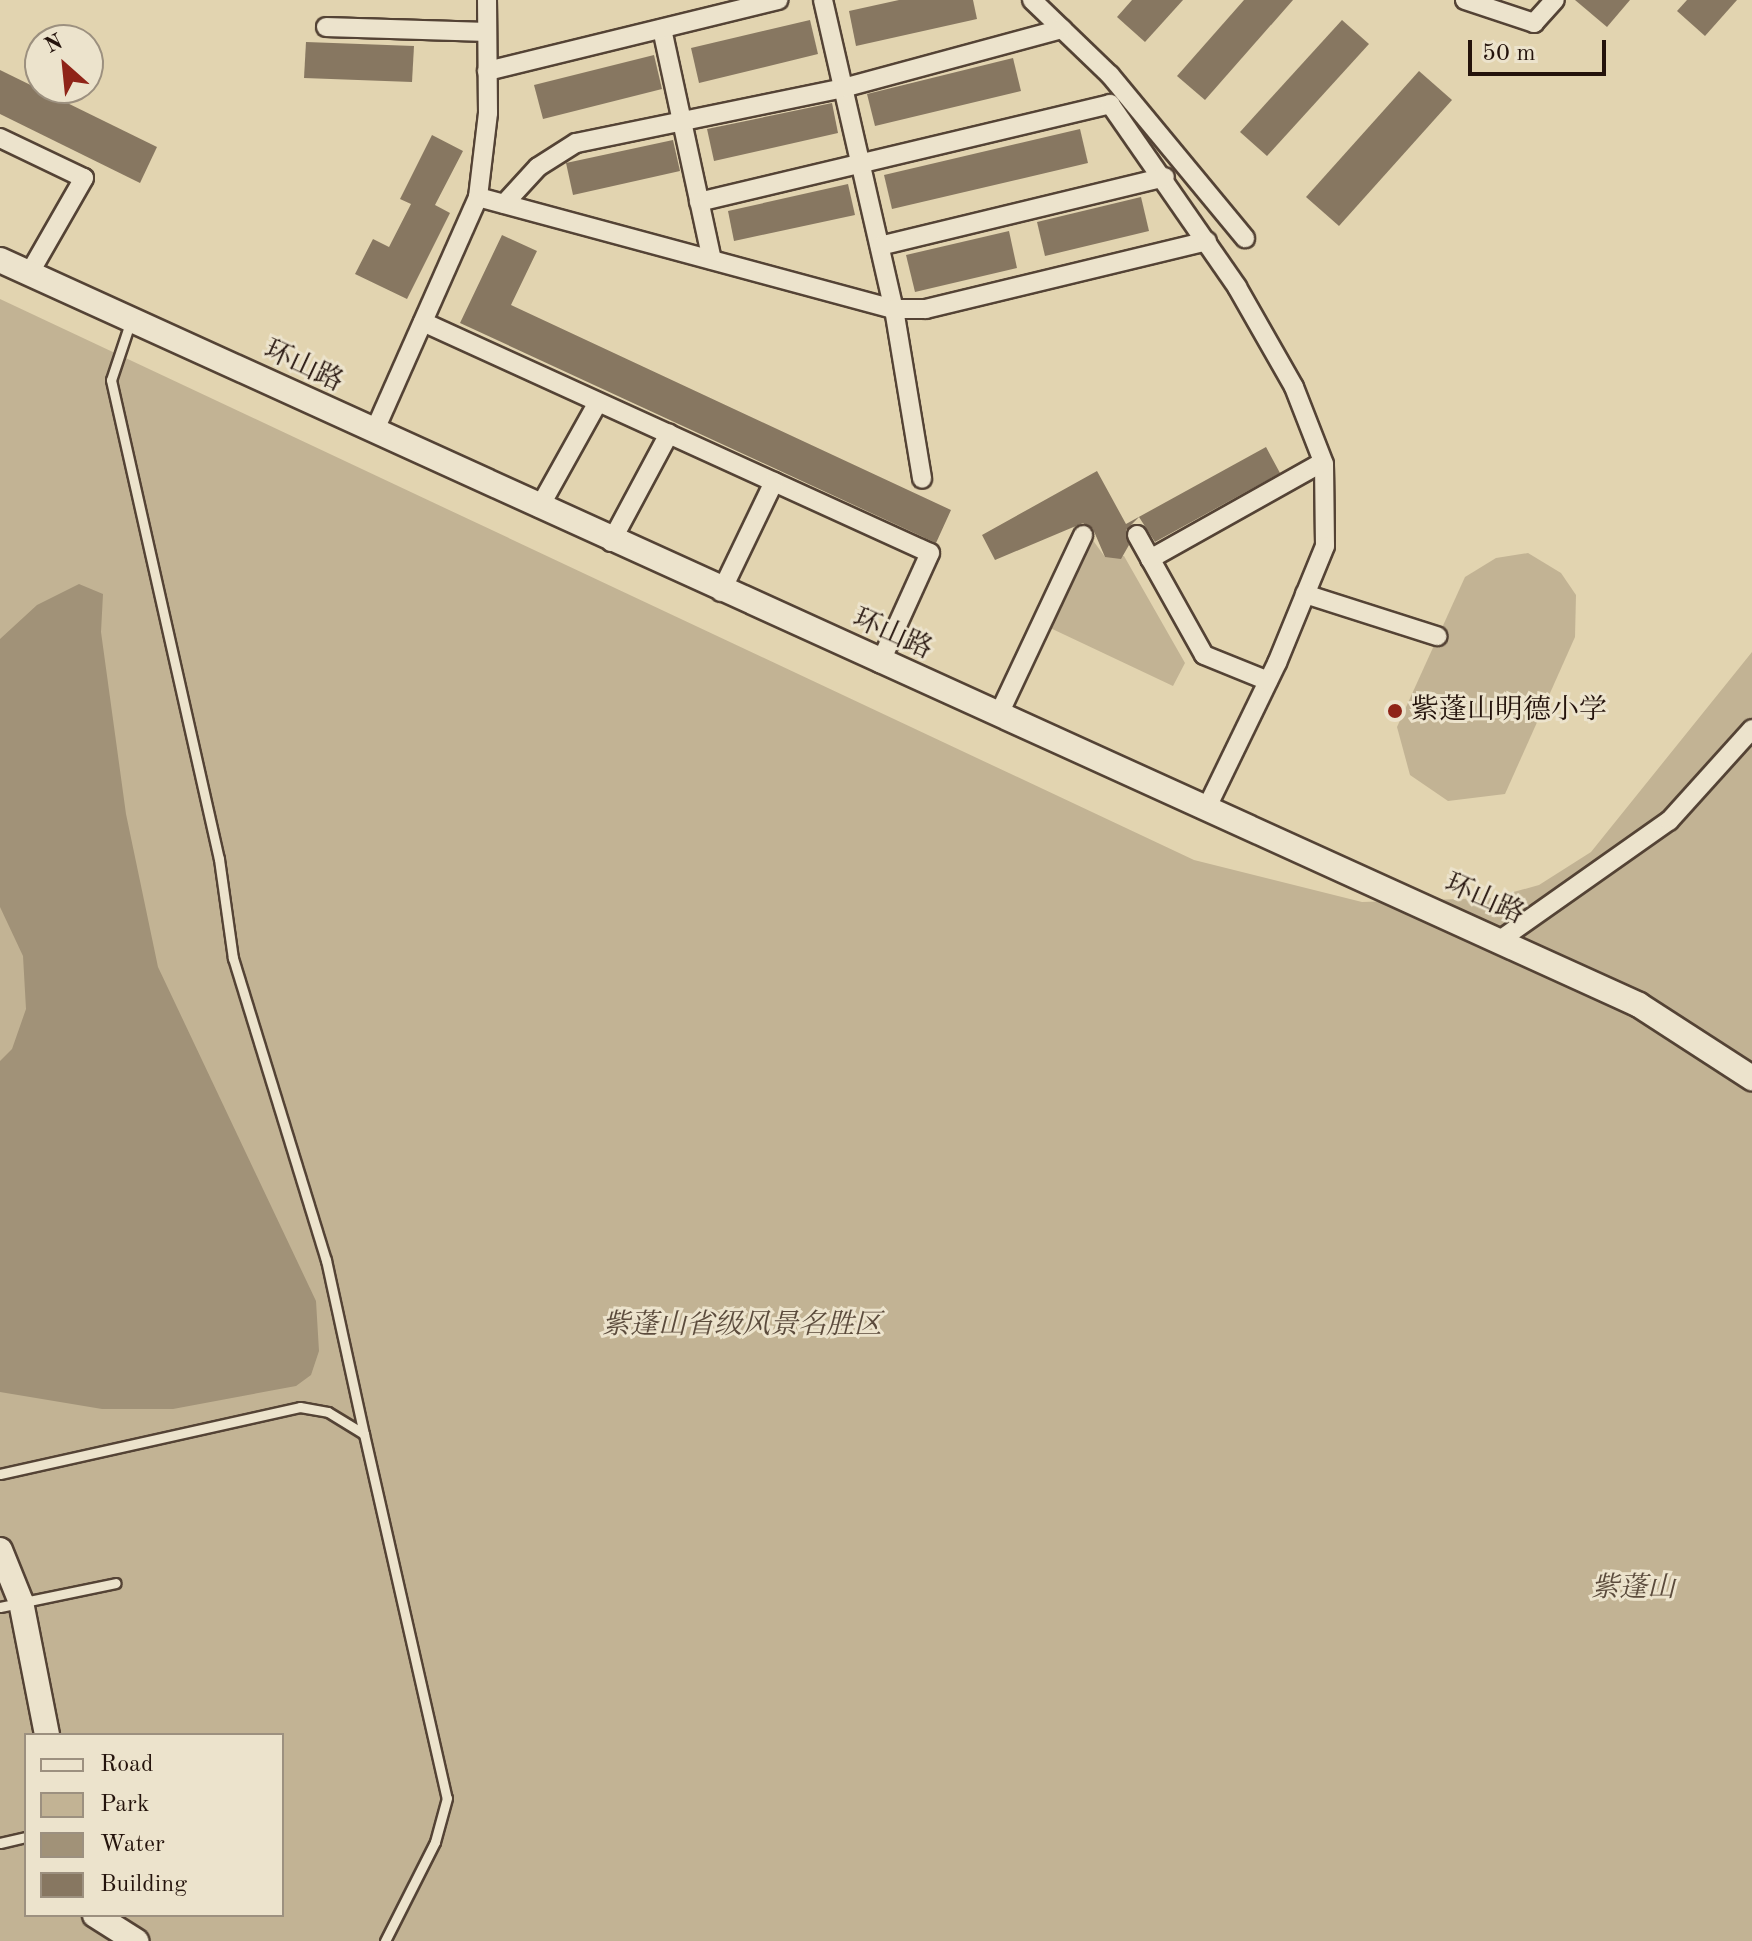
<!DOCTYPE html>
<html>
<head>
<meta charset="utf-8">
<style>
	body { margin:0 }
	#map { position:relative; width:1752px; height:1941px; overflow:hidden; background:#e2d4b0; font-family:"Old Standard TT","Noto Serif SC",serif }
	div>[style] { position:absolute }
	.green>* { inset:0; background:#c2b394 }
	.water>* { inset:0; background:#a19278 }
	.building>* { inset:0; background:#877761 }
	.roads { filter:drop-shadow(2px 0 #544335) drop-shadow(-2px 0 #544335) drop-shadow(0 2px #544335) drop-shadow(0 -2px #544335) }
	.lane>* { height:9px; margin:-4.5px; padding:0 4.5px; transform-origin:4.5px; border-radius:4.5px; background:#ece3cc }
	.street>* { height:18px; margin:-9px; padding:0 9px; transform-origin:9px; border-radius:9px; background:#ece3cc }
	.secondary>* { height:24px; margin:-12px; padding:0 12px; transform-origin:12px; border-radius:12px; background:#ece3cc }
	.dots>* { width:22px; height:22px; translate:-50% -50%; box-sizing:border-box; border:4px solid #ece3cc; border-radius:50% }
	span { translate:-50% -50%; white-space:nowrap; text-align:center; line-height:1.15; -webkit-text-stroke:6px #ece3cc; paint-order:stroke }
	.street-label { font-size:28px; color:#24130c }
	.poi-label { font-size:28px; color:#24130c }
	.left { translate:0 -50%; text-align:left }
	.park-label { font-size:28px; color:#5b4b3c; font-style:italic }
	.legend { position:absolute; left:24px; top:1733px; width:260px; height:184px; box-sizing:border-box; background:#ece3cc; border:2px solid #9c907f; margin:0; padding:10px 14px; list-style:none; font-size:24px; color:#24130c }
	.legend li { display:flex; align-items:center; gap:16px; height:40px }
	.legend b { width:40px; border:2px solid #9c907f }
	.north { position:absolute; left:24px; top:24px; width:80px; height:80px; box-sizing:border-box; background:#ece3cc; border:2px solid #9c907f; border-radius:50%; rotate:333deg; font-size:22px; font-weight:700; line-height:32px; text-align:center; color:#24130c }
	.north::after { content:''; display:block; margin:auto; width:28px; height:36px; background:#8f2418; clip-path:polygon(50% 0,100% 100%,50% 72%,0 100%) }
	.scale { position:absolute; left:1468px; top:40px; width:138px; height:36px; box-sizing:border-box; border:4px solid #24130c; border-top:0; padding-left:10px; font-size:24px; line-height:28px; white-space:nowrap; color:#24130c; -webkit-text-stroke:6px #ece3cc; paint-order:stroke }
</style>
</head>
<body>
<div id="map">
	<div class="green">
		<i style="clip-path:polygon(evenodd,0 299px,1194px 860px,1362px 902px,1492px 898px,1539px 885px,1591px 852px,1752px 652px,1752px 1941px,0 1941px,0 299px,26px 1735px,282px 1735px,282px 1915px,26px 1915px,26px 1735px)"></i>
		<i style="clip-path:polygon(1092px 539px,1105px 557px,1124px 556px,1185px 663px,1173px 686px,1046px 626px)"></i>
		<i style="clip-path:polygon(1528px 553px,1561px 573px,1576px 595px,1575px 637px,1505px 794px,1448px 801px,1410px 775px,1397px 727px,1465px 577px,1496px 558px)"></i>
	</div>
	<div class="water">
		<i style="clip-path:polygon(79px 584px,103px 594px,101px 632px,126px 814px,158px 967px,316px 1301px,319px 1351px,311px 1375px,296px 1386px,173px 1409px,102px 1409px,0 1392px,0 1061px,12px 1049px,26px 1009px,23px 956px,0 907px,0 639px,37px 605px)"></i>
	</div>
	<div class="building">
		<i style="clip-path:polygon(899px 0,973px 0,977px 19px,856px 46px,849px 11px)"></i>
		<i style="clip-path:polygon(1132px 0,1183px 0,1145px 42px,1117px 17px)"></i>
		<i style="clip-path:polygon(1244px 0,1293px 0,1205px 100px,1177px 76px)"></i>
		<i style="clip-path:polygon(1575px 0,1630px 0,1607px 27px)"></i>
		<i style="clip-path:polygon(1687px 0,1737px 0,1705px 36px,1677px 11px)"></i>
		<i style="clip-path:polygon(810px 20px,818px 54px,699px 83px,691px 48px)"></i>
		<i style="clip-path:polygon(1342px 20px,1369px 44px,1267px 156px,1240px 132px)"></i>
		<i style="clip-path:polygon(306px 42px,414px 46px,412px 82px,304px 78px)"></i>
		<i style="clip-path:polygon(654px 55px,662px 89px,543px 119px,534px 85px)"></i>
		<i style="clip-path:polygon(1013px 58px,1021px 91px,875px 126px,867px 94px)"></i>
		<i style="clip-path:polygon(0 70px,157px 147px,140px 183px,0 114px)"></i>
		<i style="clip-path:polygon(1419px 71px,1452px 100px,1339px 226px,1306px 197px)"></i>
		<i style="clip-path:polygon(832px 103px,838px 133px,714px 161px,707px 129px)"></i>
		<i style="clip-path:polygon(1080px 129px,1088px 163px,892px 209px,884px 175px)"></i>
		<i style="clip-path:polygon(432px 135px,463px 151px,435px 205px,450px 213px,407px 299px,355px 274px,373px 239px,389px 247px,411px 204px,400px 199px)"></i>
		<i style="clip-path:polygon(673px 140px,680px 171px,573px 195px,566px 163px)"></i>
		<i style="clip-path:polygon(848px 184px,855px 215px,734px 241px,728px 211px)"></i>
		<i style="clip-path:polygon(1141px 197px,1149px 231px,1045px 256px,1037px 222px)"></i>
		<i style="clip-path:polygon(1009px 231px,1017px 268px,915px 292px,906px 255px)"></i>
		<i style="clip-path:polygon(502px 235px,537px 251px,511px 305px,951px 510px,936px 543px,460px 323px)"></i>
		<i style="clip-path:polygon(1266px 447px,1280px 473px,1155px 542px,1139px 517px,1126px 530px,1129px 545px,1121px 559px,1105px 557px,1093px 529px,1083px 523px,995px 560px,982px 535px,1097px 471px,1126px 524px)"></i>
	</div>
	<div class="roads">
		<div class="lane">
			<i style="left:131px;top:320px;width:63px;rotate:108.4deg"></i>
			<i style="left:111px;top:380px;width:491px;rotate:77.3deg"></i>
			<i style="left:219px;top:859px;width:100px;rotate:82deg"></i>
			<i style="left:233px;top:958px;width:316px;rotate:72.9deg"></i>
			<i style="left:326px;top:1260px;width:178px;rotate:77.7deg"></i>
			<i style="left:0;top:1474px;width:307px;rotate:-12.6deg"></i>
			<i style="left:300px;top:1407px;width:28px;rotate:10deg"></i>
			<i style="left:328px;top:1412px;width:42px;rotate:31.4deg"></i>
			<i style="left:364px;top:1434px;width:373px;rotate:77.2deg"></i>
			<i style="left:447px;top:1798px;width:46px;rotate:105.3deg"></i>
			<i style="left:435px;top:1842px;width:111px;rotate:116.8deg"></i>
			<i style="left:0;top:1607px;width:118px;rotate:-11.7deg"></i>
			<i style="left:0;top:1843px;width:27px;rotate:-13deg"></i>
		</div>
		<div class="street">
			<i style="left:823px;top:0;width:317px;rotate:77.1deg"></i>
			<i style="left:894px;top:309px;width:172px;rotate:80.6deg"></i>
			<i style="left:1032px;top:0;width:108px;rotate:43.9deg"></i>
			<i style="left:1110px;top:75px;width:212px;rotate:50.4deg"></i>
			<i style="left:1465px;top:0;width:73px;rotate:18.4deg"></i>
			<i style="left:1534px;top:23px;width:31px;rotate:-48deg"></i>
			<i style="left:326px;top:27px;width:161px;rotate:1.8deg"></i>
			<i style="left:662px;top:29px;width:236px;rotate:77.8deg"></i>
			<i style="left:487px;top:71px;width:300px;rotate:-13.7deg"></i>
			<i style="left:0;top:138px;width:93px;rotate:25.5deg"></i>
			<i style="left:84px;top:178px;width:111px;rotate:119.8deg"></i>
			<i style="left:478px;top:197px;width:431px;rotate:15.1deg"></i>
			<i style="left:894px;top:309px;width:32px"></i>
			<i style="left:926px;top:309px;width:289px;rotate:-13.6deg"></i>
			<i style="left:699px;top:202px;width:423px;rotate:-13.4deg"></i>
			<i style="left:1110px;top:104px;width:223px;rotate:55.2deg"></i>
			<i style="left:1237px;top:287px;width:115px;rotate:60.3deg"></i>
			<i style="left:1294px;top:387px;width:83px;rotate:68.7deg"></i>
			<i style="left:1324px;top:464px;width:82px;rotate:89.3deg"></i>
			<i style="left:1325px;top:546px;width:126px;rotate:112.3deg"></i>
			<i style="left:1277px;top:663px;width:162px;rotate:115.9deg"></i>
			<i style="left:504px;top:204px;width:50px;rotate:-47.4deg"></i>
			<i style="left:538px;top:167px;width:45px;rotate:-32.3deg"></i>
			<i style="left:576px;top:143px;width:273px;rotate:-11.6deg"></i>
			<i style="left:843px;top:88px;width:227px;rotate:-15.1deg"></i>
			<i style="left:880px;top:246px;width:293px;rotate:-13.6deg"></i>
			<i style="left:423px;top:322px;width:557px;rotate:24.5deg"></i>
			<i style="left:930px;top:553px;width:121px;rotate:114.4deg"></i>
			<i style="left:374px;top:432px;width:257px;rotate:-66.1deg"></i>
			<i style="left:478px;top:197px;width:85px;rotate:-83.2deg"></i>
			<i style="left:488px;top:113px;width:113px;rotate:-90.5deg"></i>
			<i style="left:539px;top:508px;width:121px;rotate:-60.9deg"></i>
			<i style="left:1137px;top:535px;width:137px;rotate:60.8deg"></i>
			<i style="left:1204px;top:655px;width:69px;rotate:22.1deg"></i>
			<i style="left:611px;top:542px;width:123px;rotate:-61.8deg"></i>
			<i style="left:1150px;top:559px;width:198px;rotate:-29.3deg"></i>
			<i style="left:721px;top:592px;width:122px;rotate:-64.3deg"></i>
			<i style="left:1305px;top:594px;width:139px;rotate:17.7deg"></i>
			<i style="left:998px;top:716px;width:200px;rotate:-64.8deg"></i>
			<i style="left:1500px;top:940px;width:207px;rotate:-35.2deg"></i>
			<i style="left:1669px;top:821px;width:124px;rotate:-47.9deg"></i>
		</div>
		<div class="secondary">
			<i style="left:0;top:260px;width:1800px;rotate:24.44deg"></i>
			<i style="left:1639px;top:1005px;width:135px;rotate:32.9deg"></i>
			<i style="left:0;top:1550px;width:56px;rotate:68deg"></i>
			<i style="left:21px;top:1602px;width:136px;rotate:78.9deg"></i>
			<i style="left:95px;top:1915px;width:49px;rotate:32.4deg"></i>
		</div>
	</div>
	<div class="dots">
		<i style="left:1395px;top:711px;background:#8f2418"></i>
	</div>
	<div class="street-label">
		<span style="left:303px;top:367px;rotate:25deg">环山路</span>
		<span style="left:892px;top:635px;rotate:24deg">环山路</span>
		<span style="left:1484px;top:900px;rotate:24deg">环山路</span>
	</div>
	<div class="poi-label">
		<span class="left" style="left:1411px;top:711px">紫蓬山明德小学</span>
	</div>
	<div class="park-label">
		<span style="left:742px;top:1326px">紫蓬山省级风景名胜区</span>
		<span style="left:1633px;top:1589px">紫蓬山</span>
	</div>
	<ul class="legend">
	<li><b style="height:10px;background:#ece3cc"></b>Road</li>
	<li><b style="height:22px;background:#c2b394"></b>Park</li>
	<li><b style="height:22px;background:#a19278"></b>Water</li>
	<li><b style="height:22px;background:#877761"></b>Building</li>
	</ul>
	<div class="north">N</div>
	<div class="scale">50 m</div>
</div>
</body>
</html>
